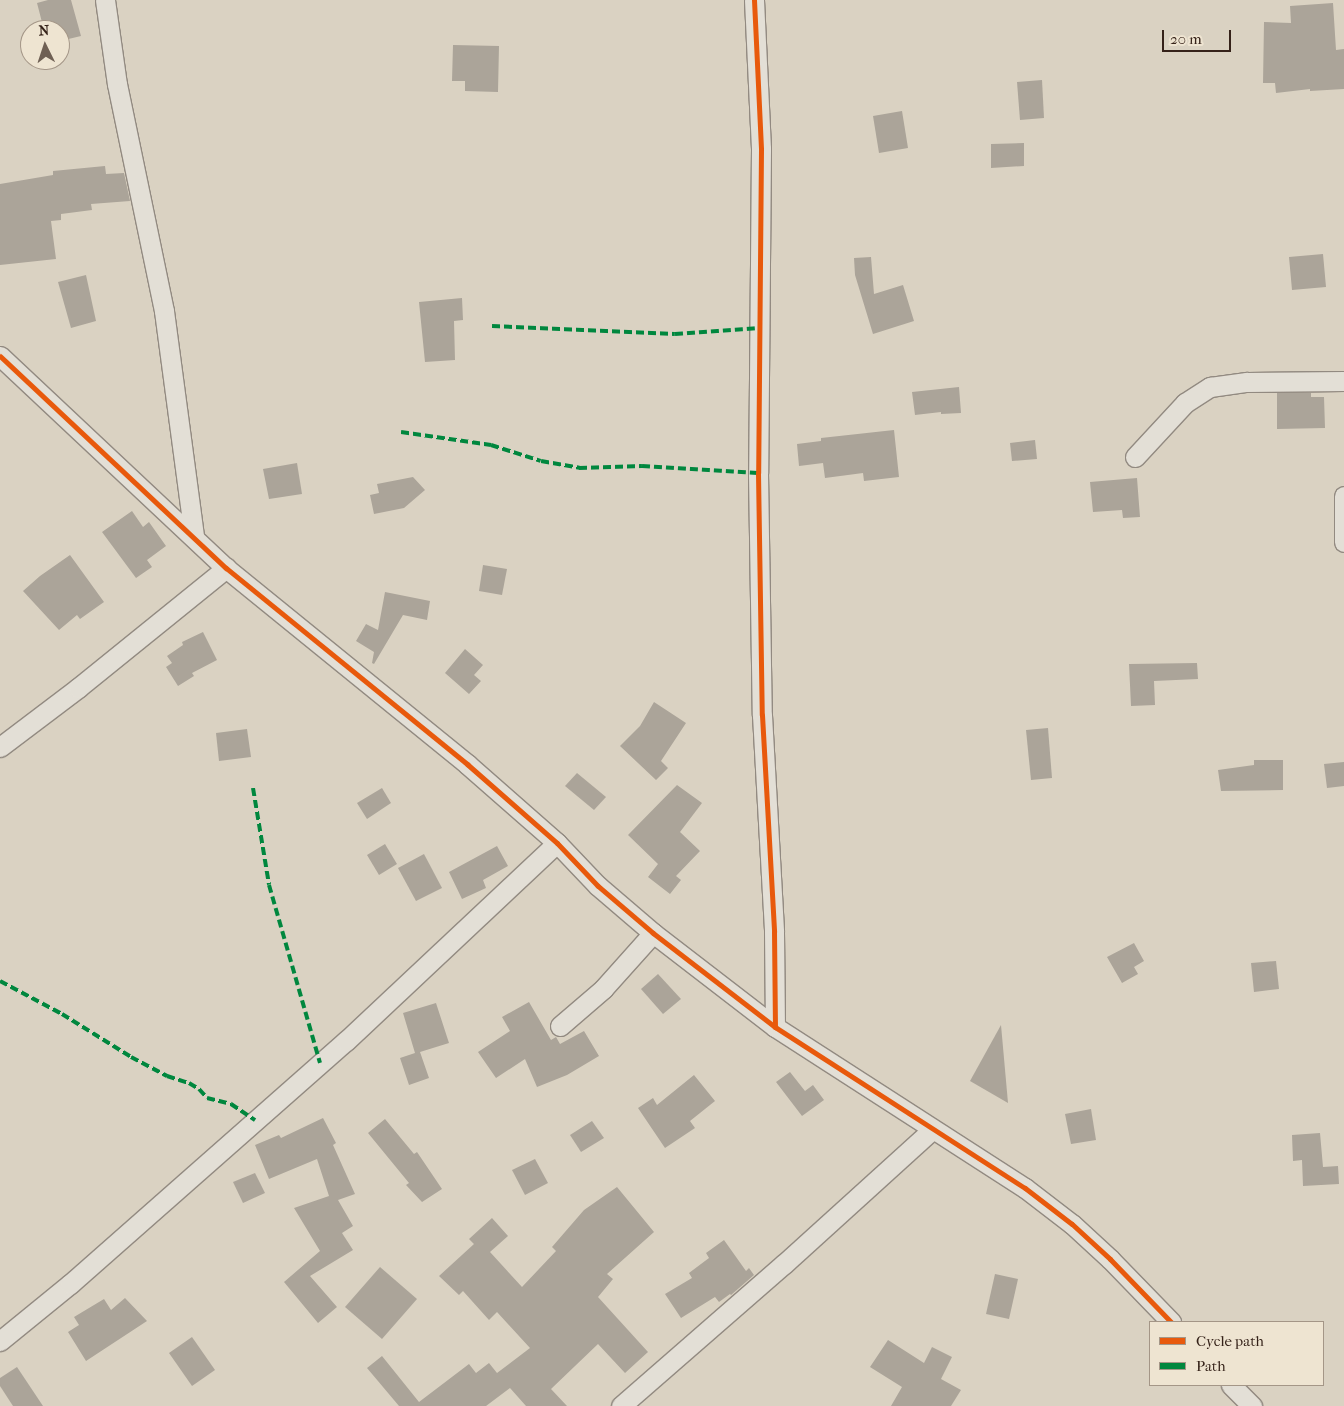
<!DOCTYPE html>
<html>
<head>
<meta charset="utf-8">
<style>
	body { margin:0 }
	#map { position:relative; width:1344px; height:1406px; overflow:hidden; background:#dad2c2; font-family:"IM FELL French Canon",serif }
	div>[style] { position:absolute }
	.building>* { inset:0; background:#aba499 }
	.roads { filter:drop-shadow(1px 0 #928a81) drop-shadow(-1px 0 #928a81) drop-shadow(0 1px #928a81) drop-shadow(0 -1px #928a81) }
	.minor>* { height:19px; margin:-9.5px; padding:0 9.5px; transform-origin:9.5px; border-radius:9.5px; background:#e3dfd6 }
	.quiet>* { height:4px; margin-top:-2px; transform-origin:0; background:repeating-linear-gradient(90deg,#00873e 0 8px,transparent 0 12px) }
	.cycleway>* { height:5px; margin:-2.5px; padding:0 2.5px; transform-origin:2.5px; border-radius:2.5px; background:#e8590c }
	span { translate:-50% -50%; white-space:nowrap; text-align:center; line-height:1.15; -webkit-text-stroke:4px #eee4d1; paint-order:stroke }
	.legend { position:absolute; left:1149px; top:1321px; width:175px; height:65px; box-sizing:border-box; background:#eee4d1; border:1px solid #a49687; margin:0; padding:6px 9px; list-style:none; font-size:15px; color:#352219 }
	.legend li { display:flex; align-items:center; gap:10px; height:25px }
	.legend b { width:25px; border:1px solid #a49687 }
	.north { position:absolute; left:20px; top:20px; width:50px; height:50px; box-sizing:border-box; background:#eee4d1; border:1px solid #a49687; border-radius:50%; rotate:356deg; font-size:14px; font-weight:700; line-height:20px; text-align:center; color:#352219 }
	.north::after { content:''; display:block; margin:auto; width:18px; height:22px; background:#6f6054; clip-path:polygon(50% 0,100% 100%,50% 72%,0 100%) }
	.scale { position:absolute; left:1162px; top:30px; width:69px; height:22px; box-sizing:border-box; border:2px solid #352219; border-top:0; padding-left:6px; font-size:15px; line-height:18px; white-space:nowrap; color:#352219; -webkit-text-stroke:4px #eee4d1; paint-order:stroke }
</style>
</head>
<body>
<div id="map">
	<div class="building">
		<i style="clip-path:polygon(48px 0,71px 0,81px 36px,60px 41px,60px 30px,44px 30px,37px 3px)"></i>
		<i style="clip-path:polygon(1333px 3px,1336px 50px,1344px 49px,1344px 89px,1310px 91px,1310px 89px,1276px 93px,1275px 83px,1263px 83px,1264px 22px,1291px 23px,1290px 6px)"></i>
		<i style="clip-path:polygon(453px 45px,499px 46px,498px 92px,465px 91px,465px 81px,452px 81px)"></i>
		<i style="clip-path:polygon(1042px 80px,1044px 118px,1020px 120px,1017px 82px)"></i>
		<i style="clip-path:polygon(902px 111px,908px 148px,879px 153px,873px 116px)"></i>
		<i style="clip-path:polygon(1024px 143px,1024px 166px,991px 168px,991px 144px)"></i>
		<i style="clip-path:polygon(105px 166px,106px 174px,124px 173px,130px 201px,91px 204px,92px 210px,61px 214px,61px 220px,51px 221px,56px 259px,0 265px,0 184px,53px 175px,53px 171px)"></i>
		<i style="clip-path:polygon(1323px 254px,1326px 287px,1292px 290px,1289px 257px)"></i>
		<i style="clip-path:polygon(871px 257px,874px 294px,903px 285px,914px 321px,873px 334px,855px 275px,854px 258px)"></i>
		<i style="clip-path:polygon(86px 275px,96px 321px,71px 328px,58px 282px)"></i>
		<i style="clip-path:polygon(462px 298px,463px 320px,454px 321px,455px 360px,425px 362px,419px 302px)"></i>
		<i style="clip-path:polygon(959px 387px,961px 413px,941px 414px,941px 412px,915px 415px,912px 392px)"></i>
		<i style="clip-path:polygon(1277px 393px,1311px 393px,1311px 397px,1324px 397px,1325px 428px,1277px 429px)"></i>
		<i style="clip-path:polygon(894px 430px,899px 477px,864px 481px,863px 473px,825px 478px,823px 463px,799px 466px,797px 444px,821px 441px,821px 438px)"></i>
		<i style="clip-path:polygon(1035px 440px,1037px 459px,1012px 461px,1010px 443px)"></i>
		<i style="clip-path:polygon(297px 463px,302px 494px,269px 499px,263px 469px)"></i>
		<i style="clip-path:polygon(413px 477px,425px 490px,404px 508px,374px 514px,370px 495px,379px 493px,377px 484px)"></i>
		<i style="clip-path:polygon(1137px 478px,1140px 517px,1123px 518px,1122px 510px,1093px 512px,1090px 482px)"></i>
		<i style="clip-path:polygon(132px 511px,143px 527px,149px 522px,166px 546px,147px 560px,152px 567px,136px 578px,102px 532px)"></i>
		<i style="clip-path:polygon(70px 555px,104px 602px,80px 619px,77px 615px,59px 630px,23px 591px,40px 576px)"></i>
		<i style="clip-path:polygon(483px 565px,507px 569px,502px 595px,479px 591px)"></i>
		<i style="clip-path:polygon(385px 592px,430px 601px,427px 620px,403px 615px,374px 664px,372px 663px,374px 652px,356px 641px,366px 624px,378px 630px)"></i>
		<i style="clip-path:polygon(203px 632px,217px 660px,192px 673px,194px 676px,178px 686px,166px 667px,172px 663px,167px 656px,183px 645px,182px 642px)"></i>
		<i style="clip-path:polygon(465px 649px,483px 665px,474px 675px,481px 681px,469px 694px,445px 673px)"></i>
		<i style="clip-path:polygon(1197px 663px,1198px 679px,1154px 681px,1155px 705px,1131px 706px,1129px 664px)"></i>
		<i style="clip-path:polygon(654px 702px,686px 723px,661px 761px,668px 768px,656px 780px,620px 746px,640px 726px)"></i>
		<i style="clip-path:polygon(1048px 728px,1052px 778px,1031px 780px,1026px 730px)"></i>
		<i style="clip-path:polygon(247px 729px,251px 757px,219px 761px,216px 733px)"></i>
		<i style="clip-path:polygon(1254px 760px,1283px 760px,1283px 790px,1221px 791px,1218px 770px,1254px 765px)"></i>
		<i style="clip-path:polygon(1344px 762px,1344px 786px,1327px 788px,1324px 764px)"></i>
		<i style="clip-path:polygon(577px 773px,606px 797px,594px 810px,565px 786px)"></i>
		<i style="clip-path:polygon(677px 785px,702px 803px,680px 832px,700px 851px,676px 876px,681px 880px,670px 894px,648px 877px,658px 864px,628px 835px)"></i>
		<i style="clip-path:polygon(382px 788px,391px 803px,367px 819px,357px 803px)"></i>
		<i style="clip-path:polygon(385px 844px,397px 864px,379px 875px,367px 855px)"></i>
		<i style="clip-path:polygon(497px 846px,508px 866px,483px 880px,486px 888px,462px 899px,449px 872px)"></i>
		<i style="clip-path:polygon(424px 854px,442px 888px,416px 901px,398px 868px)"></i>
		<i style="clip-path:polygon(1134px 943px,1144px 961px,1134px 967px,1138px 974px,1122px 983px,1107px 957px)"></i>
		<i style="clip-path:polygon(1276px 961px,1279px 989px,1254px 992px,1251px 963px)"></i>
		<i style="clip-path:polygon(658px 974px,681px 999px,663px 1014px,641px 989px)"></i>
		<i style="clip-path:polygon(529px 1002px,551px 1040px,556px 1037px,560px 1044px,584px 1031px,599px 1056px,567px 1075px,537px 1087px,525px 1059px,496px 1078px,478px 1052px,510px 1031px,502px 1017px)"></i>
		<i style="clip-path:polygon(436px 1003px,449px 1043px,420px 1052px,429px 1078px,409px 1085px,400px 1058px,415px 1053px,403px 1013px)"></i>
		<i style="clip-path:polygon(1001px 1025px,1008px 1103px,970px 1081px)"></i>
		<i style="clip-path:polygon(790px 1072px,805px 1091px,813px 1085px,824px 1100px,802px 1116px,776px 1082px)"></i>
		<i style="clip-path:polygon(694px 1075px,715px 1101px,690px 1121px,695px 1128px,665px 1148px,638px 1108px,653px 1098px,657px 1105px)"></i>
		<i style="clip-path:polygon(1091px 1109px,1096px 1140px,1071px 1144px,1065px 1114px)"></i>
		<i style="clip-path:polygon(323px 1118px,336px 1143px,333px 1145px,355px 1194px,338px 1200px,353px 1226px,342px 1233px,353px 1250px,310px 1276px,337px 1307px,318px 1323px,284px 1282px,320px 1251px,294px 1208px,329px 1196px,317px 1159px,269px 1179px,255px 1145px,279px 1135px,281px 1138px)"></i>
		<i style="clip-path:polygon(385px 1119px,414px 1154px,417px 1152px,442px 1189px,422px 1202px,406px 1185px,409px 1183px,368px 1133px)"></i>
		<i style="clip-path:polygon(592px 1121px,604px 1138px,581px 1152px,570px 1135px)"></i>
		<i style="clip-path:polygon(1320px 1133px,1323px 1167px,1338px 1166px,1339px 1184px,1303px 1186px,1302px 1160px,1293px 1161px,1292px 1135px)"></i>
		<i style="clip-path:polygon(535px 1159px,548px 1183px,525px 1195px,512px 1170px)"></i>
		<i style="clip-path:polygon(255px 1173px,265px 1193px,243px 1203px,233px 1182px)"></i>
		<i style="clip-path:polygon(617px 1187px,654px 1232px,607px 1274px,613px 1279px,598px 1297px,648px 1352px,625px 1373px,598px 1344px,551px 1389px,567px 1406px,526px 1406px,510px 1388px,486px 1406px,399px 1406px,367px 1368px,382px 1356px,419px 1402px,469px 1364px,476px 1373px,489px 1363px,497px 1373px,530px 1348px,497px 1312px,489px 1320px,463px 1291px,459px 1295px,439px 1276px,474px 1244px,469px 1239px,492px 1218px,508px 1236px,490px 1252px,522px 1287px,556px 1251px,552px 1247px,584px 1210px)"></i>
		<i style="clip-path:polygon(724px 1240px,746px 1271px,749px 1268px,754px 1275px,731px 1295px,730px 1294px,719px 1302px,715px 1297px,681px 1318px,665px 1294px,692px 1278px,689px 1273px,709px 1258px,706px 1253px)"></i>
		<i style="clip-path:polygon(380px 1267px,417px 1299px,382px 1339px,345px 1307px)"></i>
		<i style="clip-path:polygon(995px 1274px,1018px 1279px,1009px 1319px,986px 1314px)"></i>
		<i style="clip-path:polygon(125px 1298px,147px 1321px,86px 1361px,68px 1332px,79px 1325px,74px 1317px,104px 1299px,111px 1310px)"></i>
		<i style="clip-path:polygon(192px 1337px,215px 1370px,192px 1386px,169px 1353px)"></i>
		<i style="clip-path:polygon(888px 1340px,924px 1363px,932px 1347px,952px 1357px,941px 1379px,961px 1390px,951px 1406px,891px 1406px,902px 1387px,870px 1367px)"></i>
		<i style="clip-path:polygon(17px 1367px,43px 1406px,13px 1406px,0 1386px,0 1378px)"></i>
	</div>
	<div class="roads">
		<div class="minor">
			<i style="left:105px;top:0;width:85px;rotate:81.9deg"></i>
			<i style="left:117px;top:84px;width:232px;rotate:78.3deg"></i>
			<i style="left:164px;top:311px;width:228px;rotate:82.4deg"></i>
			<i style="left:754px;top:0;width:149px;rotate:87.3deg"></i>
			<i style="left:761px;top:149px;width:324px;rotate:90.5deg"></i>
			<i style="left:758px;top:473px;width:242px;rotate:89.1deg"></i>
			<i style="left:762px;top:715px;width:217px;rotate:86.8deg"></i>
			<i style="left:774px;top:932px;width:95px;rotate:89.4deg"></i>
			<i style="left:0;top:356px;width:310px;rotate:43.2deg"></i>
			<i style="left:226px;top:568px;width:311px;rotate:39.1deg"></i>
			<i style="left:467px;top:764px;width:120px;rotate:41.3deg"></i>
			<i style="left:557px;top:843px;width:59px;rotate:46.4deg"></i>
			<i style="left:598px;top:886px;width:72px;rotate:40.5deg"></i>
			<i style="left:653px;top:933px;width:154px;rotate:37.6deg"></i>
			<i style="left:775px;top:1027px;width:297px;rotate:32.8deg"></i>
			<i style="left:1025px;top:1188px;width:59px;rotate:37.5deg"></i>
			<i style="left:1072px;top:1224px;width:52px;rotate:42.6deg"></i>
			<i style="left:1110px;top:1259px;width:88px;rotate:45.9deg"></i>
			<i style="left:1135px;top:457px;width:74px;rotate:-47.2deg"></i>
			<i style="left:1185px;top:403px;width:30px;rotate:-33deg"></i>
			<i style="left:1210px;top:387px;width:37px;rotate:-8deg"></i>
			<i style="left:1247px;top:382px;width:97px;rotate:-0.6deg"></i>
			<i style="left:1344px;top:496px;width:46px;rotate:90deg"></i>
			<i style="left:0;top:747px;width:98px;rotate:-37.1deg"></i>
			<i style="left:78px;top:688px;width:191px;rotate:-39deg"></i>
			<i style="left:560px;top:1026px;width:57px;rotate:-40.7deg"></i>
			<i style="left:603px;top:989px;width:75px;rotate:-48.2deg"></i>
			<i style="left:0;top:1341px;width:90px;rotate:-39.2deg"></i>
			<i style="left:70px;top:1284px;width:368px;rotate:-41.4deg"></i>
			<i style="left:346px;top:1041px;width:289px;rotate:-43.2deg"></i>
			<i style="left:1231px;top:1385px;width:30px;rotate:45deg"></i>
			<i style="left:621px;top:1406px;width:216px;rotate:-41.1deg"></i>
			<i style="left:784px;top:1264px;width:200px;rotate:-42.2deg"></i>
		</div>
	</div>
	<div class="quiet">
		<i style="left:492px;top:326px;width:183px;rotate:2.5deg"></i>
		<i style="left:675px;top:334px;width:85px;rotate:-4deg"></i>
		<i style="left:401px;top:432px;width:91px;rotate:8.2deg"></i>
		<i style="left:491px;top:445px;width:52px;rotate:17.7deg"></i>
		<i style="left:541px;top:461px;width:39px;rotate:10deg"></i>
		<i style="left:579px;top:468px;width:63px;rotate:-1.8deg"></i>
		<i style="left:642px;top:466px;width:116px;rotate:3.5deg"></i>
		<i style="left:253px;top:788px;width:98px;rotate:80.6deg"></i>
		<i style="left:269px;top:885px;width:185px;rotate:74deg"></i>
		<i style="left:0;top:981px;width:70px;rotate:28deg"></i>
		<i style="left:62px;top:1014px;width:81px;rotate:31.9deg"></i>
		<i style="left:131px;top:1057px;width:41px;rotate:27.8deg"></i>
		<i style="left:167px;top:1076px;width:23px;rotate:18deg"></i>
		<i style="left:189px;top:1083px;width:12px;rotate:31deg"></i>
		<i style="left:199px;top:1089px;width:12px;rotate:48deg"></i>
		<i style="left:207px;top:1098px;width:25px;rotate:14deg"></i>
		<i style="left:231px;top:1104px;width:29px;rotate:34deg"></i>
	</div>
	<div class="cycleway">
		<i style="left:754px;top:0;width:149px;rotate:87.3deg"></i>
		<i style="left:761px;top:149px;width:324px;rotate:90.5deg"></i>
		<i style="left:758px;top:473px;width:242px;rotate:89.1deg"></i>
		<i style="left:762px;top:715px;width:217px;rotate:86.8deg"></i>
		<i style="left:774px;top:932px;width:95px;rotate:89.4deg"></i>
		<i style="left:0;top:356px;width:310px;rotate:43.2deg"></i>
		<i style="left:226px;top:568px;width:311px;rotate:39.1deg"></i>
		<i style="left:467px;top:764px;width:120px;rotate:41.3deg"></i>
		<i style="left:557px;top:843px;width:59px;rotate:46.4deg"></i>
		<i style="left:598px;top:886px;width:72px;rotate:40.5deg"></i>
		<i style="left:653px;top:933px;width:154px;rotate:37.6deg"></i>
		<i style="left:775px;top:1027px;width:297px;rotate:32.8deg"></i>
		<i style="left:1025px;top:1188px;width:59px;rotate:37.5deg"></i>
		<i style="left:1072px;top:1224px;width:52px;rotate:42.6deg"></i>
		<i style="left:1110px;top:1259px;width:88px;rotate:45.9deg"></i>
	</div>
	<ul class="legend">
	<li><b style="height:6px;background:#e8590c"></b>Cycle path</li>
	<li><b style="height:6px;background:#00873e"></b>Path</li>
	</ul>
	<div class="north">N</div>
	<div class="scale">20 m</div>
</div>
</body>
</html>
